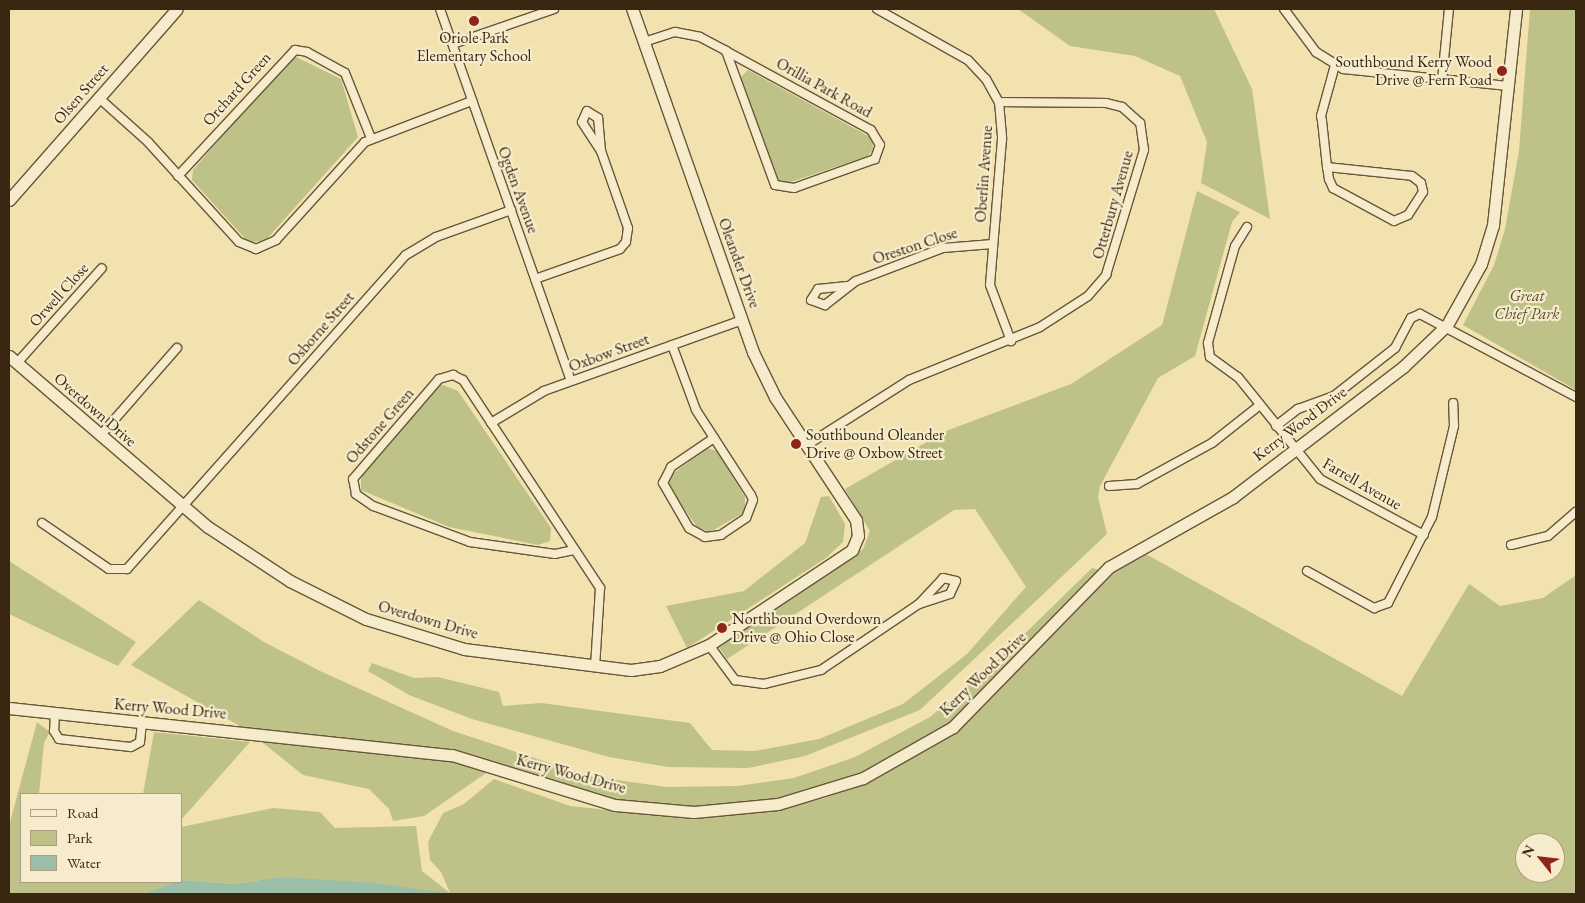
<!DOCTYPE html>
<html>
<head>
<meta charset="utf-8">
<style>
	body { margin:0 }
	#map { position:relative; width:1585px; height:903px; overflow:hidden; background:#f1e2b0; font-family:"EB Garamond",serif }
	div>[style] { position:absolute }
	.green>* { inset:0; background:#bec288 }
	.water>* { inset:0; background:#9bbea8 }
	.roads { filter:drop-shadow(1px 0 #67563a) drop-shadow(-1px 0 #67563a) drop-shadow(0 1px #67563a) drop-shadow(0 -1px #67563a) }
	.street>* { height:8px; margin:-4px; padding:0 4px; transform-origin:4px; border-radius:4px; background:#f6eccc }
	.secondary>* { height:11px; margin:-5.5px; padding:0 5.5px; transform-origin:5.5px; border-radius:5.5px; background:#f6eccc }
	.dots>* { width:14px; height:14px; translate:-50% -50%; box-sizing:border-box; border:2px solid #f6eccc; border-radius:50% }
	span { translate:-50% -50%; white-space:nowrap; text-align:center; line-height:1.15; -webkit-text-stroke:4.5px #f6eccc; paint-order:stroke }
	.poi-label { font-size:16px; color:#392712 }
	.right { translate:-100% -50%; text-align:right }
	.left { translate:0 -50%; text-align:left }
	.street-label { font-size:16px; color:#392712 }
	.park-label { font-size:16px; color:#5a4e30; font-style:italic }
	.frame { position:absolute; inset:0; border:10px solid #392712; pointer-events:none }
	.legend { position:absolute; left:20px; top:793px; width:162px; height:90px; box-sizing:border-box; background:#f6eccc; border:1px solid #aa9d82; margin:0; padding:6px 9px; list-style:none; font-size:15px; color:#392712 }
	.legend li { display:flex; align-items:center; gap:10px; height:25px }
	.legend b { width:25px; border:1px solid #aa9d82 }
	.north { position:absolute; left:1515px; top:833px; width:50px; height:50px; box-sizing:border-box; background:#f6eccc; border:1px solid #aa9d82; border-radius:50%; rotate:299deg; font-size:14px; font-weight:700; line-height:20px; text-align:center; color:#392712 }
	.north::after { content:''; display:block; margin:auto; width:18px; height:22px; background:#8f2418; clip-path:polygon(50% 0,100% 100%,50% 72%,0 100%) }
</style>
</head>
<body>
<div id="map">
	<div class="green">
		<i style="clip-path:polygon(1018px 9px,1214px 9px,1252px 89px,1270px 219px,1201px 183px,1207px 142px,1180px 76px,1135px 56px,1070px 46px)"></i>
		<i style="clip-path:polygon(1530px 9px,1576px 9px,1576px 390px,1463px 325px,1494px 265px,1505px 229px,1519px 151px)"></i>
		<i style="clip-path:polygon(292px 55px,341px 79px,358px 137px,265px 241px,248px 242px,192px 180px,193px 170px)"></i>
		<i style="clip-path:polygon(748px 70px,872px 138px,873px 149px,868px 156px,788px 183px,777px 180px,741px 77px)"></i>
		<i style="clip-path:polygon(1197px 191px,1240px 212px,1232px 222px,1195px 356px,1158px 378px,1100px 486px,1098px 497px,1107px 534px,920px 710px,805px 756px,748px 768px,668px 767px,609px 757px,472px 719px,409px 695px,368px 671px,372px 663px,414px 678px,438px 677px,499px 692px,503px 706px,541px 703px,690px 723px,712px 750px,755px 751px,819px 739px,903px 704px,967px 654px,1026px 587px,975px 509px,954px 510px,727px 659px,718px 646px,863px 549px,870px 531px,845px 489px,946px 431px,1071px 384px,1162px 325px)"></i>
		<i style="clip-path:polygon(440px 384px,458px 391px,551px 528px,550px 541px,538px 545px,449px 527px,361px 490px,361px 476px)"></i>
		<i style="clip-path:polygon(707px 448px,717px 451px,745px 497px,745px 512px,710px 532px,697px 527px,669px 487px,670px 476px)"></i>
		<i style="clip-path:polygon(829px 496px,845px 524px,843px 542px,826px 558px,687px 648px,666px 606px,744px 591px,805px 543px,821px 497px)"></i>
		<i style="clip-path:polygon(evenodd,1142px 552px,1402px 696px,1469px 584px,1500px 606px,1543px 598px,1576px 575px,1576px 894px,454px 894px,279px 877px,235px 884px,181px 880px,181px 827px,273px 808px,320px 812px,335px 828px,416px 826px,422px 871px,450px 893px,441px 872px,430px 860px,428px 842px,443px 813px,464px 804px,494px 779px,570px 806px,693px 819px,777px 810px,825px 798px,897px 767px,957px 731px,1114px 572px,1142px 552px,1525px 843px,1555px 843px,1555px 873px,1525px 873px,1525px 843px)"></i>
		<i style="clip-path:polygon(9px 561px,136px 642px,118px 666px,9px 614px)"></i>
		<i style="clip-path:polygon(1092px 568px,1100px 570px,953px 727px,863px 778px,778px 804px,694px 812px,615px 805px,492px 769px,424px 816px,393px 821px,389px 809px,369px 789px,303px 775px,247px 730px,131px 665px,199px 600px,264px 642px,320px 671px,453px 731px,589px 776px,666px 787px,738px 786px,794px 778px,855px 757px,930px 717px,1001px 657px)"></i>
		<i style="clip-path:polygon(37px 722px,50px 732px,44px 743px,39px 794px,21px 794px,21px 882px,176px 882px,142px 894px,9px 894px,9px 826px)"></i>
		<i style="clip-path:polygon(154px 732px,250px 742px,181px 820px,181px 794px,143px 794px)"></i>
	</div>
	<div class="water">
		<i style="clip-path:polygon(279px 877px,375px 883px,454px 894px,142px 894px,181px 880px,235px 884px)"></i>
	</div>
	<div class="roads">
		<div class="street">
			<i style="left:440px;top:9px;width:394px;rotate:70.6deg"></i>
			<i style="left:877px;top:9px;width:104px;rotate:29.3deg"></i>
			<i style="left:968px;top:60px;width:26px;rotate:47deg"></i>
			<i style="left:986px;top:79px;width:26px;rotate:61deg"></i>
			<i style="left:999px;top:102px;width:37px;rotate:85deg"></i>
			<i style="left:1002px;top:139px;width:146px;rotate:94.7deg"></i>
			<i style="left:990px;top:285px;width:60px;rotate:69.4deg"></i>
			<i style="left:1284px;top:9px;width:54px;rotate:53.3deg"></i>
			<i style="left:1316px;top:52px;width:32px;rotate:32deg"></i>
			<i style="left:1343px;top:69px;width:166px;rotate:5.9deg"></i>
			<i style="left:644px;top:42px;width:33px;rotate:-18deg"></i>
			<i style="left:675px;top:32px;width:25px;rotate:11deg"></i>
			<i style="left:700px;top:37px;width:30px;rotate:28deg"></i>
			<i style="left:726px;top:51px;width:165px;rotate:28.6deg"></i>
			<i style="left:871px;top:130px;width:17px;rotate:59deg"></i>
			<i style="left:880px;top:145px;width:15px;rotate:110deg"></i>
			<i style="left:875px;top:159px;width:86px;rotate:160.3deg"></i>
			<i style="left:794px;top:188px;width:19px;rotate:-171deg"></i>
			<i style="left:775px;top:185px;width:143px;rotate:-110.1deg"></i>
			<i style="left:453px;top:44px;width:107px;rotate:-19.1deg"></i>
			<i style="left:1442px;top:80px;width:71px;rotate:-84.4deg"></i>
			<i style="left:99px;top:98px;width:66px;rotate:41.9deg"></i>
			<i style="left:148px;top:142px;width:135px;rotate:47.7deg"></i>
			<i style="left:239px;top:242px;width:18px;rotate:22deg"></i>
			<i style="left:256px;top:249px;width:22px;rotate:-24deg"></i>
			<i style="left:276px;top:240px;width:132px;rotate:-47.8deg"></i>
			<i style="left:365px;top:142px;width:115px;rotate:-21deg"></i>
			<i style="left:1327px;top:167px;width:85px;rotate:6deg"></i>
			<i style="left:1412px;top:176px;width:11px;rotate:38deg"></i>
			<i style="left:1421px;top:183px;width:9px;rotate:77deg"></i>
			<i style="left:1423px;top:192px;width:27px;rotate:123deg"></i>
			<i style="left:1408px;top:215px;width:15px;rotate:157deg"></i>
			<i style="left:1394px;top:221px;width:69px;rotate:-151.6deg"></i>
			<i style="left:1333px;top:188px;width:10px;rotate:-114deg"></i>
			<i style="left:1329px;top:179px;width:12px;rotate:-99deg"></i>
			<i style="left:1327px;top:167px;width:46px;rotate:-96.2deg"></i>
			<i style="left:1322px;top:121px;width:5px;rotate:-101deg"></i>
			<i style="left:1321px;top:116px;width:53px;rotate:-74.6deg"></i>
			<i style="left:178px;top:176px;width:172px;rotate:-47.1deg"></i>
			<i style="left:295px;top:50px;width:12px;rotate:9deg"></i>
			<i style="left:307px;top:52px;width:43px;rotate:28.9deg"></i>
			<i style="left:345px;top:73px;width:70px;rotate:68.2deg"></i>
			<i style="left:1247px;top:227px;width:22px;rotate:122deg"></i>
			<i style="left:1235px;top:246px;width:101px;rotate:105.6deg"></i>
			<i style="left:1208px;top:343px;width:14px;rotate:82deg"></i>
			<i style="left:1210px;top:357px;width:34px;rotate:36deg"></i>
			<i style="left:1238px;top:377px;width:131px;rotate:51.2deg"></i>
			<i style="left:1320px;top:479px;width:118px;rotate:28.3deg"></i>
			<i style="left:535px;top:279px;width:90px;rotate:-19.4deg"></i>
			<i style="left:620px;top:249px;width:9px;rotate:-49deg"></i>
			<i style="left:626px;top:242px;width:14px;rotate:-82deg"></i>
			<i style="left:628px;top:228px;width:82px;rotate:-109.3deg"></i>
			<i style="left:601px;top:151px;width:33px;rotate:-95deg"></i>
			<i style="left:598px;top:118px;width:13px;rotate:-148deg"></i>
			<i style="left:587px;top:111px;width:12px;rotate:114deg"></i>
			<i style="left:582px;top:122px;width:35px;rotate:57deg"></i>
			<i style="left:847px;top:286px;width:29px;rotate:174deg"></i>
			<i style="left:818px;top:289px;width:13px;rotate:122deg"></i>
			<i style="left:811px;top:300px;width:15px;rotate:20deg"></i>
			<i style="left:825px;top:305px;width:39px;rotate:-38deg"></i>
			<i style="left:856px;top:281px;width:93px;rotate:-20.8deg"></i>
			<i style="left:943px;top:248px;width:50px;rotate:-4.6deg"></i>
			<i style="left:672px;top:345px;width:69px;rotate:69.7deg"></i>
			<i style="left:696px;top:410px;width:101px;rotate:57.1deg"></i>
			<i style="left:751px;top:495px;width:5px;rotate:68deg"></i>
			<i style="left:753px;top:500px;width:19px;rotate:111deg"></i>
			<i style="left:746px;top:518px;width:30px;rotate:146deg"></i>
			<i style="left:721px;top:535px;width:16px;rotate:173deg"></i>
			<i style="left:705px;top:537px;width:18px;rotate:-151deg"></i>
			<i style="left:689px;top:528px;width:52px;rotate:-120deg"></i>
			<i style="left:663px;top:483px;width:18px;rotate:-63deg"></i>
			<i style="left:671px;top:467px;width:52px;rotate:-34deg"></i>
			<i style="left:17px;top:363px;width:127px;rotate:-48.2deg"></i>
			<i style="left:491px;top:423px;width:62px;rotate:-31.1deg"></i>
			<i style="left:544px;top:391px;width:210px;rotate:-19.7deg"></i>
			<i style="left:1276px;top:426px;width:28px;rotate:-38deg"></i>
			<i style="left:1298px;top:409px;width:38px;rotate:-20deg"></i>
			<i style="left:1334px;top:396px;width:78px;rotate:-38.2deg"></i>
			<i style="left:1395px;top:348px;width:34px;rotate:-62deg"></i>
			<i style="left:1411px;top:318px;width:10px;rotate:-24deg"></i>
			<i style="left:1420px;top:314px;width:177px;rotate:28deg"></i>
			<i style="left:100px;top:436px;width:117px;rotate:-48.8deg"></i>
			<i style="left:807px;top:445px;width:121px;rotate:-32.5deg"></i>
			<i style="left:909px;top:380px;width:141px;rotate:-22deg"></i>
			<i style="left:1040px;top:327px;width:57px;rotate:-32.9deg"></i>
			<i style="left:1088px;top:296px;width:28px;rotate:-49deg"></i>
			<i style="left:1106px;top:275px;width:131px;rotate:-73.1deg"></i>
			<i style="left:1144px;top:150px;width:27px;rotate:-98deg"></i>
			<i style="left:1140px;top:123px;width:24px;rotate:-138deg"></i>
			<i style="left:1122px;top:107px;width:16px;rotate:-166deg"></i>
			<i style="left:1106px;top:103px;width:107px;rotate:-179.5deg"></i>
			<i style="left:1109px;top:486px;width:28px;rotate:-4deg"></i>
			<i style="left:1137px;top:484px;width:85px;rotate:-28.7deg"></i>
			<i style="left:1212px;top:443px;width:61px;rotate:-38.4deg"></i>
			<i style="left:42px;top:523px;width:81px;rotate:34.5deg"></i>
			<i style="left:109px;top:569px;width:18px"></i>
			<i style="left:127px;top:569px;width:420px;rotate:-48.4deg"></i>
			<i style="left:406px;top:255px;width:35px;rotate:-31deg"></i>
			<i style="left:436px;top:237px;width:80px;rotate:-19.8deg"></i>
			<i style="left:1511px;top:545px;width:38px;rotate:-14deg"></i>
			<i style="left:1548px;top:536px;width:37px;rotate:-41deg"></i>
			<i style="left:574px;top:550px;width:19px;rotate:168deg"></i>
			<i style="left:555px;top:554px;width:86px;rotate:-172deg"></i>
			<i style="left:470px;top:542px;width:103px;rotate:-159.6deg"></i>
			<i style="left:373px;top:506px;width:21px;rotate:-145deg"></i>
			<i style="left:356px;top:494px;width:15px;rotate:-101deg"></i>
			<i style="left:353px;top:479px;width:132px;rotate:-49.3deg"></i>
			<i style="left:439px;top:379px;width:15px;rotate:-16deg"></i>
			<i style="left:453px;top:375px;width:11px;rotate:27deg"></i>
			<i style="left:463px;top:380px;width:249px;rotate:56.6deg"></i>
			<i style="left:600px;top:588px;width:79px;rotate:93.6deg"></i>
			<i style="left:1307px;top:571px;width:77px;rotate:28.9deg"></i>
			<i style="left:1374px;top:608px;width:15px;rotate:-20deg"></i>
			<i style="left:1388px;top:603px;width:97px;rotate:-62.9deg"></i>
			<i style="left:1432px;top:517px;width:94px;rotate:-76.4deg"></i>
			<i style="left:1454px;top:426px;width:23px;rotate:-92deg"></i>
			<i style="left:709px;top:645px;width:44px;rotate:53.4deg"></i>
			<i style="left:735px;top:680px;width:29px;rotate:8deg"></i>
			<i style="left:764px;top:684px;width:59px;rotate:-13.8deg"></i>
			<i style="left:821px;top:670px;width:118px;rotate:-34deg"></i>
			<i style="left:919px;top:604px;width:35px;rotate:-47deg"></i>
			<i style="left:943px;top:578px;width:13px;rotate:13deg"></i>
			<i style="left:956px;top:581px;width:14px;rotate:115deg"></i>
			<i style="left:950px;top:594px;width:33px;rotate:162deg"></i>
			<i style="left:55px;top:714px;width:17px;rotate:93deg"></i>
			<i style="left:54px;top:731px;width:9px;rotate:58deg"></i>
			<i style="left:59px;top:739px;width:72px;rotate:6.3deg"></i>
			<i style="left:131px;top:747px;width:10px;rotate:-29deg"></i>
			<i style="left:140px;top:742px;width:19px;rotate:-84deg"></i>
		</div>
		<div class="secondary">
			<i style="left:9px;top:200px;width:254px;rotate:-48.7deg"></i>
			<i style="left:9px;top:356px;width:262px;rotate:40.7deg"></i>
			<i style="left:208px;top:527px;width:98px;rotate:33.4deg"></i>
			<i style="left:290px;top:581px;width:85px;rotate:26.6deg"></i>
			<i style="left:366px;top:619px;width:102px;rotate:17deg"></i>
			<i style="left:464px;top:649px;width:168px;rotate:7.2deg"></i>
			<i style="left:631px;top:670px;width:29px;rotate:-8deg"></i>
			<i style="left:660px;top:666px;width:53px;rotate:-23.2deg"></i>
			<i style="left:709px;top:645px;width:172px;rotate:-33.6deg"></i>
			<i style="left:852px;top:550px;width:15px;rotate:-67deg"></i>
			<i style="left:858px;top:536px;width:16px;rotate:-97deg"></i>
			<i style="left:856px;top:520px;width:147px;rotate:-123.4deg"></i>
			<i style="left:775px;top:397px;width:50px;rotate:-116.1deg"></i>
			<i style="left:753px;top:352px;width:364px;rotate:-109.4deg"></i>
			<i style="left:9px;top:708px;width:445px;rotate:6.1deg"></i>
			<i style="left:452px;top:755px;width:170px;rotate:17.1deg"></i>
			<i style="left:615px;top:805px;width:79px;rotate:5.1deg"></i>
			<i style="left:694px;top:812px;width:84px;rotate:-5.4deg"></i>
			<i style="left:778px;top:804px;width:89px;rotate:-17deg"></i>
			<i style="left:863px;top:778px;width:103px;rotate:-29.5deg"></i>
			<i style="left:953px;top:727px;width:223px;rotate:-45.7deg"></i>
			<i style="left:1109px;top:567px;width:142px;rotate:-29.4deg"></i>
			<i style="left:1233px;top:497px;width:214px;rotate:-37.4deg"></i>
			<i style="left:1403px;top:367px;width:61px;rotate:-43.7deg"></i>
			<i style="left:1447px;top:325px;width:70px;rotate:-60.9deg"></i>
			<i style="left:1481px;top:264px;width:41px;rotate:-72.9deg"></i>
			<i style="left:1493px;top:225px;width:217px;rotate:-83.9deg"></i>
		</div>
	</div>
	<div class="dots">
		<i style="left:474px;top:21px;background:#8f2418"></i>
		<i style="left:1502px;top:71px;background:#8f2418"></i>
		<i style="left:796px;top:444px;background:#8f2418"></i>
		<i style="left:722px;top:628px;background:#8f2418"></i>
	</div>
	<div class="poi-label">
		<span style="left:474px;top:47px">Oriole Park<br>Elementary School</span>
		<span class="right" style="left:1492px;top:71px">Southbound Kerry Wood<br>Drive @ Fern Road</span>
		<span class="left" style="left:806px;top:444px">Southbound Oleander<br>Drive @ Oxbow Street</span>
		<span class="left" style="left:732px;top:628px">Northbound Overdown<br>Drive @ Ohio Close</span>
	</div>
	<div class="street-label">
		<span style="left:824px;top:88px;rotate:29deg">Orillia Park Road</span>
		<span style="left:237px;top:89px;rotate:-48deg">Orchard Green</span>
		<span style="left:81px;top:94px;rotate:-49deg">Olsen Street</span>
		<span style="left:984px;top:174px;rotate:-86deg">Oberlin Avenue</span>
		<span style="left:518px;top:190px;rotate:70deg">Ogden Avenue</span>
		<span style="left:1113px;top:205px;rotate:-74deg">Otterbury Avenue</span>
		<span style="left:915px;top:246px;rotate:-18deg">Oreston Close</span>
		<span style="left:739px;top:263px;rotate:70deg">Oleander Drive</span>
		<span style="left:59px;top:295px;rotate:-48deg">Orwell Close</span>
		<span style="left:321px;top:329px;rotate:-49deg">Osborne Street</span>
		<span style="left:609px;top:353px;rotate:-20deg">Oxbow Street</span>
		<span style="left:95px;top:410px;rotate:41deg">Overdown Drive</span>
		<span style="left:1300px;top:424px;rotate:-37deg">Kerry Wood Drive</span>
		<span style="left:380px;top:426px;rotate:-49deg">Odstone Green</span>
		<span style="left:1362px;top:484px;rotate:30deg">Farrell Avenue</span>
		<span style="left:428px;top:620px;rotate:16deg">Overdown Drive</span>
		<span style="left:983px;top:674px;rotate:-44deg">Kerry Wood Drive</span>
		<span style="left:170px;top:709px;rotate:5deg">Kerry Wood Drive</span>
		<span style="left:571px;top:774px;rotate:15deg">Kerry Wood Drive</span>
	</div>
	<div class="park-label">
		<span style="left:1527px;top:305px">Great<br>Chief Park</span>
	</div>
	<div class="frame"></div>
	<ul class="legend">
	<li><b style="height:6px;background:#f6eccc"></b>Road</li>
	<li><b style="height:14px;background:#bec288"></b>Park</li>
	<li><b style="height:14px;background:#9bbea8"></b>Water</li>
	</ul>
	<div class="north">N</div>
</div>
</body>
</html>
